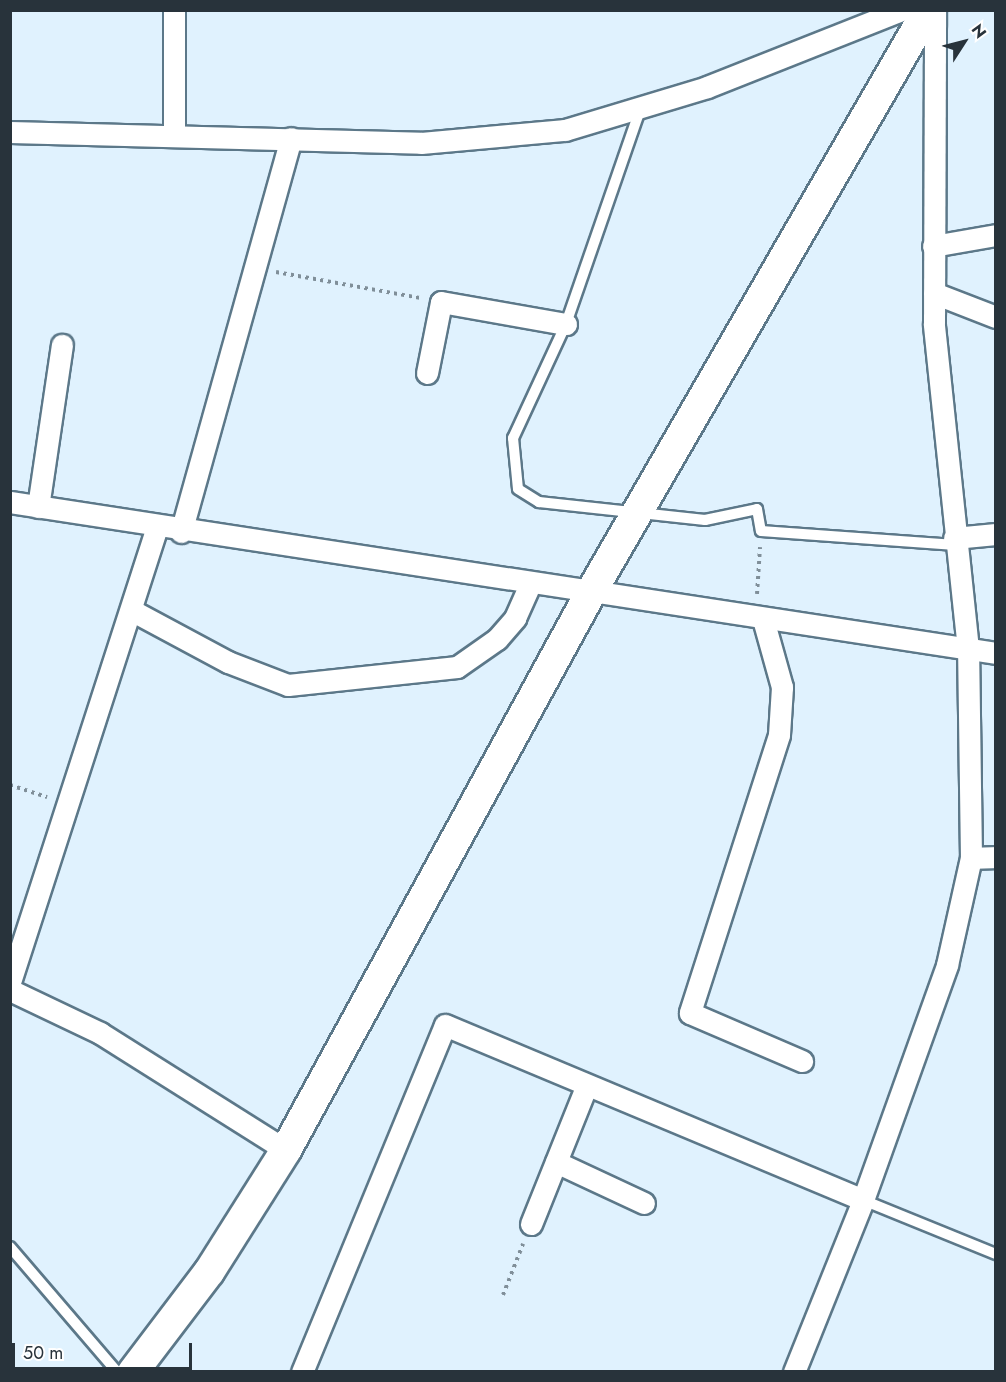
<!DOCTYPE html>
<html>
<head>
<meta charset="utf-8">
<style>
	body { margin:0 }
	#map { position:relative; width:1006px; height:1382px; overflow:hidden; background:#e0f2fe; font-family:Jost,sans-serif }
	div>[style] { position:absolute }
	.path>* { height:4px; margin-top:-2px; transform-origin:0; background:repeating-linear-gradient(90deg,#808f99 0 3px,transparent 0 7.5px) }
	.roads { filter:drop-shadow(2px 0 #5c7889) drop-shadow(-2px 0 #5c7889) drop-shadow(0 2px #5c7889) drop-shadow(0 -2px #5c7889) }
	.lane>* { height:10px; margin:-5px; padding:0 5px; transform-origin:5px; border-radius:5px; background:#fff }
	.street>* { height:21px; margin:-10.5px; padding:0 10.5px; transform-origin:10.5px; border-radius:10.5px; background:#fff }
	.secondary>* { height:30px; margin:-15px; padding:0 15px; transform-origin:15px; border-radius:15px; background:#fff }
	span { translate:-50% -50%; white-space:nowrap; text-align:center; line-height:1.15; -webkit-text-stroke:4.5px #fff; paint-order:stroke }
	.frame { position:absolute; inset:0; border:12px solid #28333b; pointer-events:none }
	.north { position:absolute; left:934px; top:12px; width:60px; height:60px; -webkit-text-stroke:4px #fff; paint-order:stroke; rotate:54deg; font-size:16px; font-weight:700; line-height:24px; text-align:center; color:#28333b }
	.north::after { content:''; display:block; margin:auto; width:21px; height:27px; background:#28333b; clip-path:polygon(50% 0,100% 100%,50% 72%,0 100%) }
	.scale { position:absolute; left:12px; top:1343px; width:180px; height:27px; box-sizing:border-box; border:3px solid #28333b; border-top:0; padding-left:8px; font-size:18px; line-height:21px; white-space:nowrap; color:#28333b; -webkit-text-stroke:4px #fff; paint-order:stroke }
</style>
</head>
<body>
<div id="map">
	<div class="path">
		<i style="left:276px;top:272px;width:146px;rotate:10.2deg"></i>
		<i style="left:757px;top:594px;width:47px;rotate:-86.3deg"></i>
		<i style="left:10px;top:785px;width:39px;rotate:18deg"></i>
		<i style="left:503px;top:1295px;width:55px;rotate:-68.6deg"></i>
	</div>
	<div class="roads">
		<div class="lane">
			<i style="left:641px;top:107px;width:230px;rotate:109.1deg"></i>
			<i style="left:566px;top:324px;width:126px;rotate:114.9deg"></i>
			<i style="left:513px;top:438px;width:51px;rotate:84.4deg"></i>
			<i style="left:518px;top:489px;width:25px;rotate:32deg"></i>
			<i style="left:539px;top:502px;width:167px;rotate:6.2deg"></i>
			<i style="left:705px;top:520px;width:53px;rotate:-11.9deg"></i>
			<i style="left:757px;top:509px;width:22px;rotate:80deg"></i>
			<i style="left:761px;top:531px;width:195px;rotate:4.1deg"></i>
			<i style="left:863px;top:1200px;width:144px;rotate:22.1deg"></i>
			<i style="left:10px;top:1247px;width:165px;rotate:49.4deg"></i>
		</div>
		<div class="street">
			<i style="left:10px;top:132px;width:411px;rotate:1.5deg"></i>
			<i style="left:421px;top:143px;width:145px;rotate:-5.2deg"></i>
			<i style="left:565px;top:130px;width:148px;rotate:-16.8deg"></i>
			<i style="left:707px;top:87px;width:209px;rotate:-21.6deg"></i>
			<i style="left:174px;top:133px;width:123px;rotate:-90deg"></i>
			<i style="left:933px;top:246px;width:64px;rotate:-9.9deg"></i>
			<i style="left:934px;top:293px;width:66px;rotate:21.2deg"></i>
			<i style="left:427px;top:373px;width:72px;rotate:-78.8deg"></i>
			<i style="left:441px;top:302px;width:127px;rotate:10deg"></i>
			<i style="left:10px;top:502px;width:997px;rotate:8.71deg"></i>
			<i style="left:38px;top:507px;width:164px;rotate:-81.6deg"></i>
			<i style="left:181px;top:532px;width:409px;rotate:-74.4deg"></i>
			<i style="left:954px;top:538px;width:42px;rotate:-5.4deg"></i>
			<i style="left:131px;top:610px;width:110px;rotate:28.2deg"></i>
			<i style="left:228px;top:662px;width:64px;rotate:21deg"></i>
			<i style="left:288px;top:685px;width:170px;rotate:-6.1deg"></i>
			<i style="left:457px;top:667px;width:49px;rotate:-35deg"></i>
			<i style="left:497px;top:639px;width:28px;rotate:-49deg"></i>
			<i style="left:515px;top:618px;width:36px;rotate:-66deg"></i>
			<i style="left:763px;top:619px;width:71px;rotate:74.4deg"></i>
			<i style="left:782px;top:687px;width:48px;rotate:93.6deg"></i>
			<i style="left:779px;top:735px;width:292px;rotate:107.8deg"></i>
			<i style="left:690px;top:1013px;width:122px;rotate:23.2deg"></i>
			<i style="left:971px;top:858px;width:25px;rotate:-2deg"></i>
			<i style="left:10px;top:982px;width:477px;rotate:-72.1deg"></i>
			<i style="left:10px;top:990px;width:100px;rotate:25.5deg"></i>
			<i style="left:100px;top:1033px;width:220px;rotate:32.2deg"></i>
			<i style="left:556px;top:1162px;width:97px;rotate:25deg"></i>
			<i style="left:531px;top:1224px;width:148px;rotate:-68.1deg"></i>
			<i style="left:302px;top:1372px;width:375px;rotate:-67.6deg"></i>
			<i style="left:445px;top:1025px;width:453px;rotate:22.7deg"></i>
			<i style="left:794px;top:1372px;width:185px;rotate:-68.1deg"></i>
			<i style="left:863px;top:1200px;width:250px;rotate:-70.3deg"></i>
			<i style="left:947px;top:965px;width:110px;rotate:-77.4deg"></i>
			<i style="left:971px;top:858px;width:209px;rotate:-90.8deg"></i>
			<i style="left:968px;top:649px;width:328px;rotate:-96deg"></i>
			<i style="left:934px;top:323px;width:313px;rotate:-89.8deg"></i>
		</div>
		<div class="secondary">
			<i style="left:133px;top:1372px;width:126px;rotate:-52.8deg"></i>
			<i style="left:209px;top:1272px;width:144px;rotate:-57.7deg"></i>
			<i style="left:286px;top:1150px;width:634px;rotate:-61.33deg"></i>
			<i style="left:590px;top:594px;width:675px;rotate:-59.94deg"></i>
		</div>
	</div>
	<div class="frame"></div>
	<div class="north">N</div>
	<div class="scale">50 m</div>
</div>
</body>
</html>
